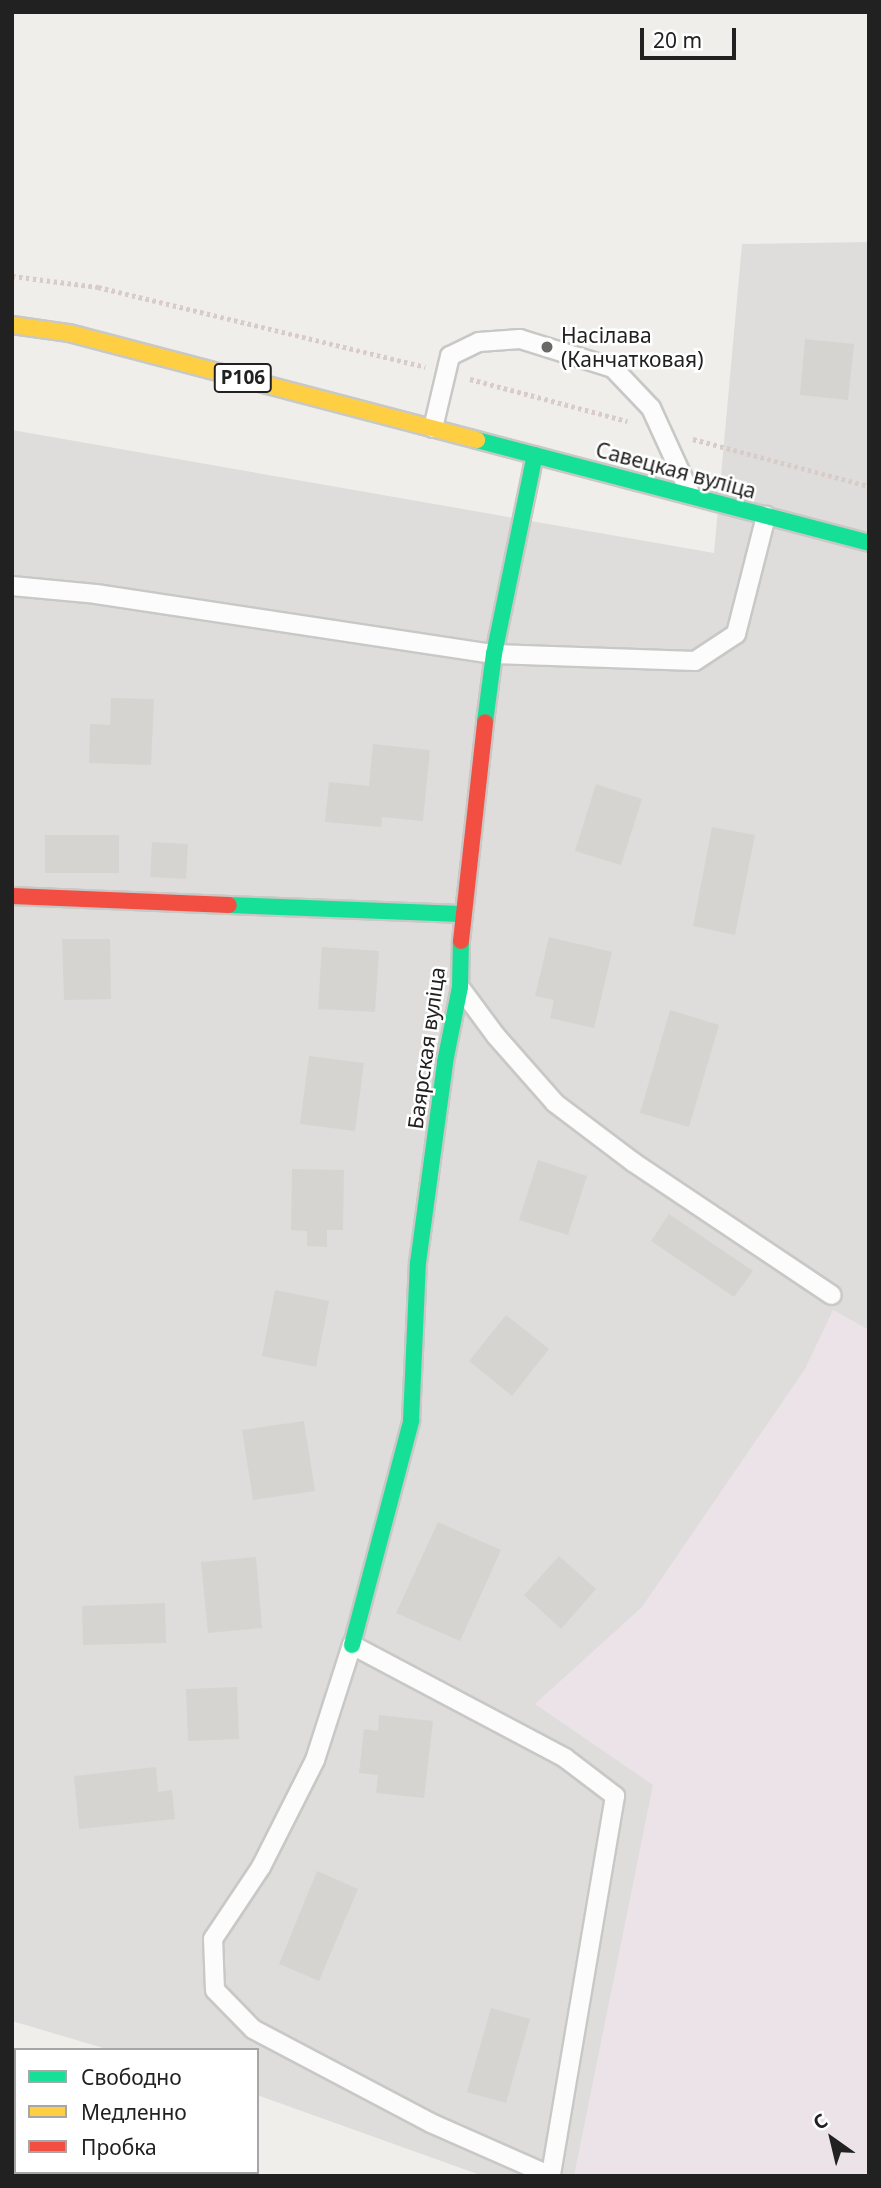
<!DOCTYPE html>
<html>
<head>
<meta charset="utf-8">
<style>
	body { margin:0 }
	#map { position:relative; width:881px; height:2188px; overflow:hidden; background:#efeeea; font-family:"Noto Sans",sans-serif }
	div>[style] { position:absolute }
	.residential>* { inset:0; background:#dedddb }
	.industrial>* { inset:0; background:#ece3e8 }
	.building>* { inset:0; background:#d6d4d1 }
	.path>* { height:4.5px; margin-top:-2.25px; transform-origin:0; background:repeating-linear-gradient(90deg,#d8cbc8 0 3.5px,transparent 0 7px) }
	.roads { filter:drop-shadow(2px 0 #c8c8c6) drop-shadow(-2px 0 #c8c8c6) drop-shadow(0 2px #c8c8c6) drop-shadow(0 -2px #c8c8c6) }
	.lane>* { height:18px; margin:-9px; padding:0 9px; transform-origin:9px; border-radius:9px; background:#fdfcfc }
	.fast>* { height:16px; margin:-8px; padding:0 8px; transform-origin:8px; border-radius:8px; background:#16e098 }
	.slow>* { height:16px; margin:-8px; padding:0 8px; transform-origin:8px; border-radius:8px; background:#ffcf43 }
	.jam>* { height:16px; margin:-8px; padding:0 8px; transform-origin:8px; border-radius:8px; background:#f24e42 }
	.dots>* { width:19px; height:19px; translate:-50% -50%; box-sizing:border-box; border:4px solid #fff; border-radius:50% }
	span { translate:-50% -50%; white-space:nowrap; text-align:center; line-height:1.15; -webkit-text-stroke:5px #fff; paint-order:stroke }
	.shield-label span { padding:2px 5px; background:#fff; border:2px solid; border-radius:5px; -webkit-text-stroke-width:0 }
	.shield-label { font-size:19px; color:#212121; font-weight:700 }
	.poi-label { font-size:21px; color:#212121 }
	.left { translate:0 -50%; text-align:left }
	.street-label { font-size:21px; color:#212121 }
	.frame { position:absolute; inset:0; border:14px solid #212121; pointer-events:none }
	.legend { position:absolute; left:14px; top:2048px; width:245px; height:126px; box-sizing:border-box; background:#fff; border:2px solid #a6a6a6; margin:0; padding:9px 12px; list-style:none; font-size:21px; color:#212121 }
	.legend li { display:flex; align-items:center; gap:14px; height:35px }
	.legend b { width:35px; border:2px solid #a6a6a6 }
	.north { position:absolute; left:797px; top:2104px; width:70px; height:70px; -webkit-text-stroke:5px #fff; paint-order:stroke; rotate:326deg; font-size:19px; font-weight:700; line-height:28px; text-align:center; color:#212121 }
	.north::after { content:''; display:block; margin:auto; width:24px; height:32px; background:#212121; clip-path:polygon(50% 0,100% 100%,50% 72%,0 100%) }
	.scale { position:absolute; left:640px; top:28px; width:96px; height:32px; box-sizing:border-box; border:4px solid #212121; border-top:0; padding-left:9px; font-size:21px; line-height:24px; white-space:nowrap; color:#212121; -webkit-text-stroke:5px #fff; paint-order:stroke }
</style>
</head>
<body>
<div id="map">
	<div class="residential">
		<i style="clip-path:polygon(869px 242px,869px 2176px,483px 2176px,257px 2095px,257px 2050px,110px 2050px,12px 2021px,12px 430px,714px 553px,742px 244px)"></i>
	</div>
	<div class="industrial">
		<i style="clip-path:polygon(833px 1310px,869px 1330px,869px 2176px,574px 2176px,653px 1785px,535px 1704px,642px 1607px,805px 1369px)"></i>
	</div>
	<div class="building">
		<i style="clip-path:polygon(805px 339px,854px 344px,848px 400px,800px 395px)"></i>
		<i style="clip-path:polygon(111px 698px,154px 699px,151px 765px,89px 763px,90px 724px,110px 725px)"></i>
		<i style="clip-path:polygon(373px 744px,430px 750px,423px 821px,382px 817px,381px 827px,325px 822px,329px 782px,369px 786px)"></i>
		<i style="clip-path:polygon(596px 784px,642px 799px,621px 865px,575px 851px)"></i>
		<i style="clip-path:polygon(712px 827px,755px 835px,735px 935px,693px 926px)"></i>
		<i style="clip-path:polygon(45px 835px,119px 835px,119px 873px,45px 873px)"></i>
		<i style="clip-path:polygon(152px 842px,188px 844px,186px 879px,150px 877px)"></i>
		<i style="clip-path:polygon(549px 937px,612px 952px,594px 1028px,550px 1018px,554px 1000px,535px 996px)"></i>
		<i style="clip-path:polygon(62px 939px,110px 939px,111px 999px,64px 1000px)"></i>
		<i style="clip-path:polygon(322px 947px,379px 951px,375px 1012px,318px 1009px)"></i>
		<i style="clip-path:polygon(670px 1010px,719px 1025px,689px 1127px,640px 1113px)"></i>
		<i style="clip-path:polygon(309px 1056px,364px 1063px,355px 1131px,300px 1124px)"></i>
		<i style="clip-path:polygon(538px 1160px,587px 1176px,568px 1235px,519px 1220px)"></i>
		<i style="clip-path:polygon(292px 1169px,344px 1170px,343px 1230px,327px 1230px,327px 1247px,307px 1246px,307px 1231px,291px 1230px)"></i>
		<i style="clip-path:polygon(669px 1214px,753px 1271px,734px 1297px,651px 1241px)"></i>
		<i style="clip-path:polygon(275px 1290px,329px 1301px,316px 1367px,262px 1356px)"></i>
		<i style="clip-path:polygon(506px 1315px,549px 1349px,512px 1396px,469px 1361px)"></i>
		<i style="clip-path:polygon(304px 1421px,315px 1491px,253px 1500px,242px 1430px)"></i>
		<i style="clip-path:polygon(438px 1522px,501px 1550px,460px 1641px,396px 1613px)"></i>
		<i style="clip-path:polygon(559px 1556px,596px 1589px,561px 1629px,524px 1595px)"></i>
		<i style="clip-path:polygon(256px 1557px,262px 1628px,208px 1633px,201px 1562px)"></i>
		<i style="clip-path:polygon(165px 1603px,166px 1643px,83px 1645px,82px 1606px)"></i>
		<i style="clip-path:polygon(237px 1687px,239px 1739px,188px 1741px,186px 1689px)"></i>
		<i style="clip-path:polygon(379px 1715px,433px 1721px,424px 1798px,376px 1793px,378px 1775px,359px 1773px,364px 1729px,378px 1731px)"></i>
		<i style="clip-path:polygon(156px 1767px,158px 1792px,172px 1790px,175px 1819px,79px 1829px,74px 1776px)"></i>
		<i style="clip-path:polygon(317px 1871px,358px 1889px,319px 1981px,279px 1964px)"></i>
		<i style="clip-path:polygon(491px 2008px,530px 2019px,506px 2103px,467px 2092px)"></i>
	</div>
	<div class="path">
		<i style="left:12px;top:276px;width:87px;rotate:7.3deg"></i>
		<i style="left:98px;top:287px;width:337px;rotate:13.7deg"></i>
		<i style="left:470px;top:379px;width:163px;rotate:15deg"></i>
		<i style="left:693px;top:439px;width:182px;rotate:15deg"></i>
	</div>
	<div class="roads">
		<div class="lane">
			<i style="left:433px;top:428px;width:74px;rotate:-76.7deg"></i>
			<i style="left:450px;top:356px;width:32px;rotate:-26deg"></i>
			<i style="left:479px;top:342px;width:41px;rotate:-4.2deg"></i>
			<i style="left:520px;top:339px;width:97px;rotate:17.3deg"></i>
			<i style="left:613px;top:368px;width:55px;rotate:46.5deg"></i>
			<i style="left:651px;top:408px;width:94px;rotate:65.4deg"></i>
			<i style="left:12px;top:586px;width:84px;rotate:5.4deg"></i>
			<i style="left:96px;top:594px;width:402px;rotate:8.6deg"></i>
			<i style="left:494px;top:654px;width:201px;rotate:2deg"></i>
			<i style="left:695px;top:661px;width:49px;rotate:-33.4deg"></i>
			<i style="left:736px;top:634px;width:122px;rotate:-75.7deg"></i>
			<i style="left:462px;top:990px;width:57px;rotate:53.5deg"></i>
			<i style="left:496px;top:1036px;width:89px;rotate:48.6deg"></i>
			<i style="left:555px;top:1103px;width:98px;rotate:37.1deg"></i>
			<i style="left:633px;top:1162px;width:239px;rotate:33.8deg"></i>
			<i style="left:352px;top:1645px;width:241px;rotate:27.9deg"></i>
			<i style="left:565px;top:1758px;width:63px;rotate:37.2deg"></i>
			<i style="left:615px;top:1796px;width:385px;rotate:99.6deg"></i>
			<i style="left:551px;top:2176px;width:131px;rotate:-156.2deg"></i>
			<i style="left:431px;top:2123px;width:201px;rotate:-152.2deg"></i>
			<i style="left:253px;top:2029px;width:54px;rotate:-134.3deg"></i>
			<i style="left:215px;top:1990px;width:51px;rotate:-92.2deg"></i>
			<i style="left:213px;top:1939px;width:87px;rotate:-56.3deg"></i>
			<i style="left:261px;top:1867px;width:120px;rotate:-63.2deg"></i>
			<i style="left:315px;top:1760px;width:121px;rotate:-72.2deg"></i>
		</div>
		<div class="fast">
			<i style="left:477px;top:440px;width:405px;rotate:14.7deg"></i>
			<i style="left:485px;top:722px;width:69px;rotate:-82.5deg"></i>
			<i style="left:494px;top:654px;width:203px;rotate:-78.4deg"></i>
			<i style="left:229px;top:905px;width:232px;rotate:2.2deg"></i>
			<i style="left:352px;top:1645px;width:232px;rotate:-75.2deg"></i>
			<i style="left:411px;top:1421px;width:158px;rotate:-87.5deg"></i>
			<i style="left:418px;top:1263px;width:203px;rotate:-82.3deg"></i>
			<i style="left:445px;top:1062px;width:76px;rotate:-78.7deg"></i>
			<i style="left:460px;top:987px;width:46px;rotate:-88.8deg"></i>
		</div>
		<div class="slow">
			<i style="left:12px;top:325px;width:58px;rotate:8deg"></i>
			<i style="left:69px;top:333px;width:422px;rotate:14.7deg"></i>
		</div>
		<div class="jam">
			<i style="left:12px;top:896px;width:217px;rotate:2.4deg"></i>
			<i style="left:461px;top:941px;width:220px;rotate:-83.7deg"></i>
		</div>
	</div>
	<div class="dots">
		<i style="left:547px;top:347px;background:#696967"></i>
	</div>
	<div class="shield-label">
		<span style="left:243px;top:378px">Р106</span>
	</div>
	<div class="poi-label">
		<span class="left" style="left:561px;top:347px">Насілава<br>(Канчатковая)</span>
	</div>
	<div class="street-label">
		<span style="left:676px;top:470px;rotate:15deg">Савецкая вуліца</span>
		<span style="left:426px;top:1048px;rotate:-82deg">Баярская вуліца</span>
	</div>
	<div class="frame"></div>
	<ul class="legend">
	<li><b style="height:9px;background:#16e098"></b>Свободно</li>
	<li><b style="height:9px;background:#ffcf43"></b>Медленно</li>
	<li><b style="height:9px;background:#f24e42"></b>Пробка</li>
	</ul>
	<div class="north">С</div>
	<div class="scale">20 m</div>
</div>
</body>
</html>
